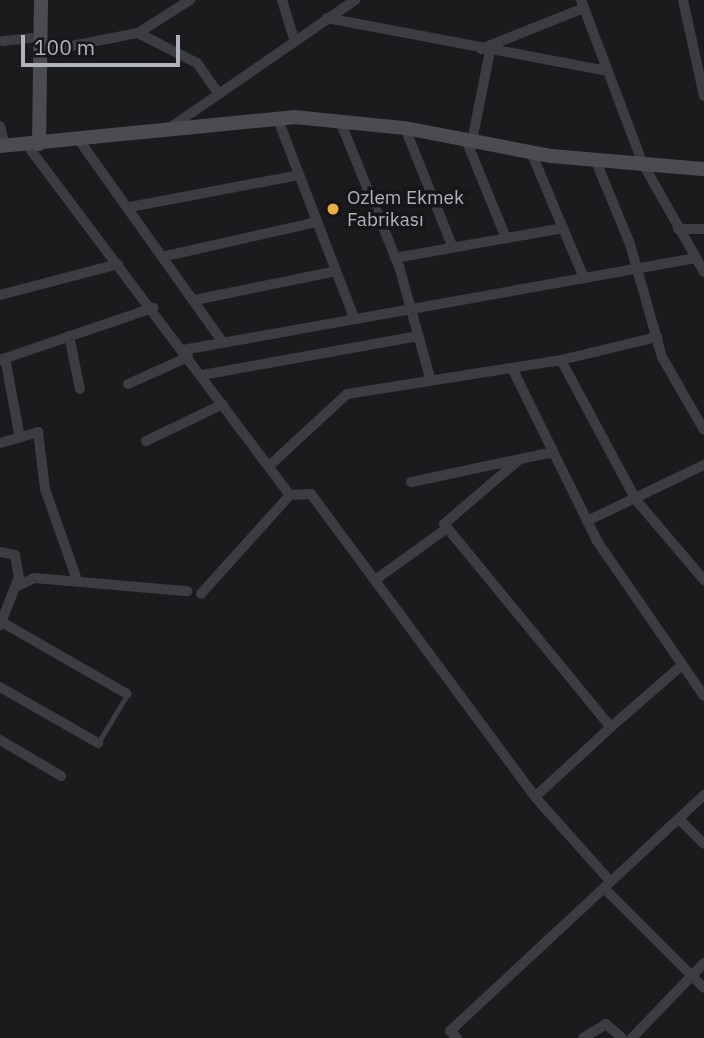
<!DOCTYPE html>
<html>
<head>
<meta charset="utf-8">
<style>
	body { margin:0 }
	#map { position:relative; width:704px; height:1038px; overflow:hidden; background:#1b1b1d; font-family:"IBM Plex Sans",sans-serif }
	div>[style] { position:absolute }
	.service>* { height:5px; margin:-2.5px; padding:0 2.5px; transform-origin:2.5px; border-radius:2.5px; background:#3c3d42 }
	.minor>* { height:10px; margin:-5px; padding:0 5px; transform-origin:5px; border-radius:5px; background:#3c3d42 }
	.secondary>* { height:14px; margin:-7px; padding:0 7px; transform-origin:7px; border-radius:7px; background:#4a4c52 }
	.dots>* { width:19px; height:19px; translate:-50% -50%; box-sizing:border-box; border:4px solid #161618; border-radius:50% }
	span { translate:-50% -50%; white-space:nowrap; text-align:center; line-height:1.15; -webkit-text-stroke:7px #161618; paint-order:stroke }
	.poi-label { font-size:19px; color:#aeb3bc }
	.left { translate:0 -50%; text-align:left }
	.scale { position:absolute; left:21px; top:35px; width:159px; height:32px; box-sizing:border-box; border:4px solid #aeb3bc; border-top:0; padding-left:9px; font-size:21px; line-height:24px; white-space:nowrap; color:#aeb3bc; -webkit-text-stroke:5px #161618; paint-order:stroke }
</style>
</head>
<body>
<div id="map">
	<div class="service">
		<i style="left:98px;top:743px;width:56px;rotate:-58.9deg"></i>
	</div>
	<div class="minor">
		<i style="left:282px;top:0;width:41px;rotate:72.9deg"></i>
		<i style="left:581px;top:0;width:175px;rotate:69.3deg"></i>
		<i style="left:643px;top:164px;width:124px;rotate:60.5deg"></i>
		<i style="left:683px;top:0;width:98px;rotate:77.7deg"></i>
		<i style="left:327px;top:18px;width:286px;rotate:10.7deg"></i>
		<i style="left:138px;top:33px;width:66px;rotate:27deg"></i>
		<i style="left:197px;top:63px;width:35px;rotate:55deg"></i>
		<i style="left:3px;top:41px;width:37px;rotate:-6deg"></i>
		<i style="left:481px;top:49px;width:111px;rotate:-21.7deg"></i>
		<i style="left:41px;top:52px;width:99px;rotate:-11.1deg"></i>
		<i style="left:138px;top:33px;width:62px;rotate:-32.4deg"></i>
		<i style="left:277px;top:117px;width:215px;rotate:69deg"></i>
		<i style="left:340px;top:121px;width:157px;rotate:67.9deg"></i>
		<i style="left:399px;top:266px;width:119px;rotate:74.5deg"></i>
		<i style="left:0;top:126px;width:21px;rotate:76deg"></i>
		<i style="left:171px;top:127px;width:224px;rotate:-34.6deg"></i>
		<i style="left:405px;top:128px;width:129px;rotate:68.2deg"></i>
		<i style="left:79px;top:140px;width:249px;rotate:54.6deg"></i>
		<i style="left:466px;top:140px;width:106px;rotate:67.8deg"></i>
		<i style="left:472px;top:141px;width:92px;rotate:-78.7deg"></i>
		<i style="left:27px;top:145px;width:438px;rotate:53.1deg"></i>
		<i style="left:290px;top:495px;width:133px;rotate:132deg"></i>
		<i style="left:531px;top:152px;width:137px;rotate:67.2deg"></i>
		<i style="left:595px;top:159px;width:92px;rotate:67.6deg"></i>
		<i style="left:630px;top:244px;width:117px;rotate:74.2deg"></i>
		<i style="left:662px;top:357px;width:84px;rotate:60.1deg"></i>
		<i style="left:130px;top:207px;width:172px;rotate:-10.7deg"></i>
		<i style="left:678px;top:229px;width:26px"></i>
		<i style="left:166px;top:256px;width:155px;rotate:-12.7deg"></i>
		<i style="left:395px;top:258px;width:171px;rotate:-10.1deg"></i>
		<i style="left:0;top:295px;width:122px;rotate:-14.7deg"></i>
		<i style="left:195px;top:300px;width:144px;rotate:-11.6deg"></i>
		<i style="left:69px;top:336px;width:54px;rotate:78.3deg"></i>
		<i style="left:183px;top:350px;width:521px;rotate:-10.17deg"></i>
		<i style="left:5px;top:358px;width:81px;rotate:79.4deg"></i>
		<i style="left:0;top:360px;width:162px;rotate:-18.8deg"></i>
		<i style="left:561px;top:360px;width:159px;rotate:61.8deg"></i>
		<i style="left:636px;top:500px;width:105px;rotate:49.6deg"></i>
		<i style="left:512px;top:368px;width:193px;rotate:63.8deg"></i>
		<i style="left:597px;top:541px;width:188px;rotate:55.4deg"></i>
		<i style="left:202px;top:375px;width:220px;rotate:-10.2deg"></i>
		<i style="left:128px;top:384px;width:66px;rotate:-24.2deg"></i>
		<i style="left:146px;top:441px;width:85px;rotate:-25.7deg"></i>
		<i style="left:0;top:443px;width:40px;rotate:-16deg"></i>
		<i style="left:38px;top:432px;width:57px;rotate:83deg"></i>
		<i style="left:45px;top:489px;width:96px;rotate:70.6deg"></i>
		<i style="left:520px;top:459px;width:100px;rotate:139.5deg"></i>
		<i style="left:444px;top:524px;width:263px;rotate:50.6deg"></i>
		<i style="left:611px;top:727px;width:103px;rotate:137.4deg"></i>
		<i style="left:535px;top:797px;width:113px;rotate:48.2deg"></i>
		<i style="left:269px;top:466px;width:106px;rotate:-42.7deg"></i>
		<i style="left:347px;top:394px;width:217px;rotate:-9deg"></i>
		<i style="left:561px;top:360px;width:99px;rotate:-13.5deg"></i>
		<i style="left:411px;top:482px;width:145px;rotate:-11.9deg"></i>
		<i style="left:290px;top:495px;width:21px;rotate:-3deg"></i>
		<i style="left:311px;top:494px;width:377px;rotate:53.5deg"></i>
		<i style="left:587px;top:521px;width:130px;rotate:-25.6deg"></i>
		<i style="left:0;top:552px;width:15px;rotate:11deg"></i>
		<i style="left:15px;top:555px;width:22px;rotate:80deg"></i>
		<i style="left:19px;top:577px;width:52px;rotate:111.6deg"></i>
		<i style="left:375px;top:580px;width:89px;rotate:-35.8deg"></i>
		<i style="left:15px;top:587px;width:21px;rotate:-25deg"></i>
		<i style="left:34px;top:578px;width:154px;rotate:4.9deg"></i>
		<i style="left:0;top:621px;width:146px;rotate:29.9deg"></i>
		<i style="left:0;top:687px;width:113px;rotate:29.7deg"></i>
		<i style="left:611px;top:727px;width:94px;rotate:-41.1deg"></i>
		<i style="left:0;top:740px;width:71px;rotate:30.5deg"></i>
		<i style="left:679px;top:819px;width:35px;rotate:45deg"></i>
		<i style="left:604px;top:888px;width:141px;rotate:45deg"></i>
		<i style="left:457px;top:1038px;width:10px;rotate:-135deg"></i>
		<i style="left:450px;top:1031px;width:347px;rotate:-42.9deg"></i>
		<i style="left:583px;top:1038px;width:27px;rotate:-31deg"></i>
		<i style="left:606px;top:1024px;width:21px;rotate:41deg"></i>
		<i style="left:632px;top:1038px;width:104px;rotate:-46.2deg"></i>
	</div>
	<div class="secondary">
		<i style="left:39px;top:144px;width:144px;rotate:-89.2deg"></i>
		<i style="left:0;top:146px;width:295px;rotate:-5.6deg"></i>
		<i style="left:294px;top:117px;width:112px;rotate:5.7deg"></i>
		<i style="left:405px;top:128px;width:149px;rotate:10.9deg"></i>
		<i style="left:551px;top:156px;width:154px;rotate:4.9deg"></i>
	</div>
	<div class="dots">
		<i style="left:333px;top:209px;background:#ebae44"></i>
	</div>
	<div class="poi-label">
		<span class="left" style="left:347px;top:209px">Ozlem Ekmek<br>Fabrikası</span>
	</div>
	<div class="scale">100 m</div>
</div>
</body>
</html>
